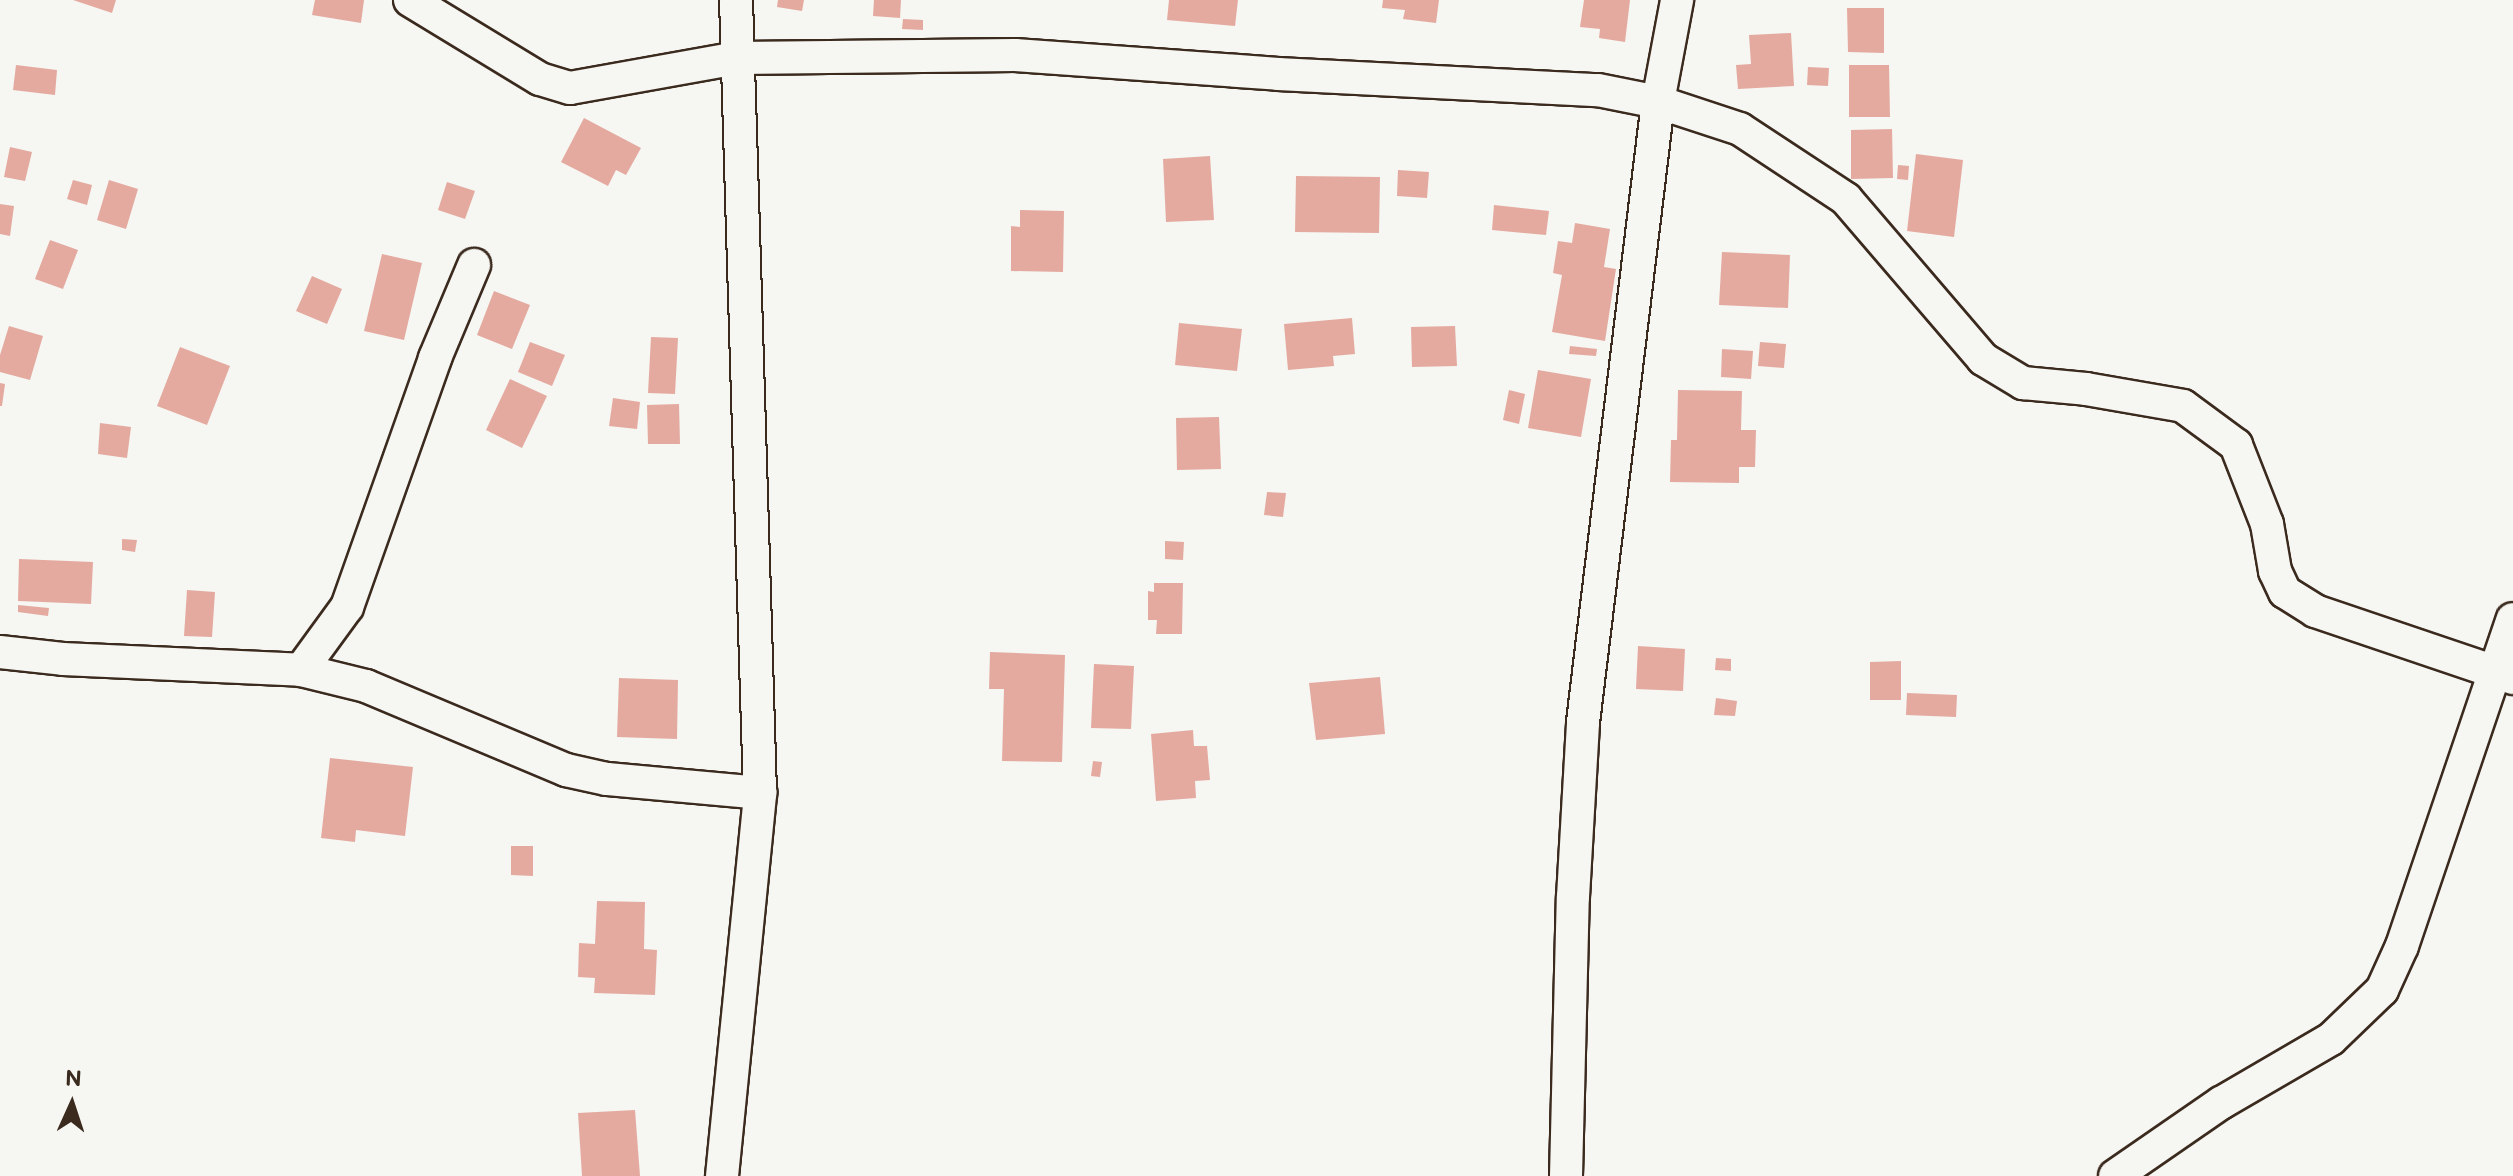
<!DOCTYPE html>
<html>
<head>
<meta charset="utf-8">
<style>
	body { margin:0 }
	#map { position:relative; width:2513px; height:1176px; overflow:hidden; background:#f6f6f2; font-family:"Balsamiq Sans",sans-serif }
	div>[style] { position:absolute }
	.building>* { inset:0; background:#e4aaa0 }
	.roads { filter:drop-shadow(2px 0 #3b2a1e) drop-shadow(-2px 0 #3b2a1e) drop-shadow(0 2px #3b2a1e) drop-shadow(0 -2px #3b2a1e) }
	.street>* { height:32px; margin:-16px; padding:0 16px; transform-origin:16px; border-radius:16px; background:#f6f6f2 }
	span { translate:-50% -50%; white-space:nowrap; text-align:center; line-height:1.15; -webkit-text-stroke:6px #f6f6f2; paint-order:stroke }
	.north { position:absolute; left:32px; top:1064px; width:80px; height:80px; -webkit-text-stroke:6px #f6f6f2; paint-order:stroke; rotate:3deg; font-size:22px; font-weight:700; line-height:32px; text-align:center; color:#3b2a1e }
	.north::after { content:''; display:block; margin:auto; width:28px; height:36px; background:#3b2a1e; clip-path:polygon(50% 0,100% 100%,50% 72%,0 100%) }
</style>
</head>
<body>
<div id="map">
	<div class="building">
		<i style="clip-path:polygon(73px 0,116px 0,112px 13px)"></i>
		<i style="clip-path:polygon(315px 0,364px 0,361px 23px,312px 15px)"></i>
		<i style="clip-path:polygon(778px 0,804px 0,802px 11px,777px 7px)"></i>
		<i style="clip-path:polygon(874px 0,901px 0,900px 18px,873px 16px)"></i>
		<i style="clip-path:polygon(1169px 0,1238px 0,1235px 26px,1167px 20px)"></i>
		<i style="clip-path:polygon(1383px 0,1439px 0,1436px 23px,1403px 19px,1405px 10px,1382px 8px)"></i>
		<i style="clip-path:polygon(1584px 0,1630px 0,1625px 42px,1599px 38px,1600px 29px,1580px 27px)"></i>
		<i style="clip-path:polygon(1847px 8px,1884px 8px,1884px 53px,1848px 52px)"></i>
		<i style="clip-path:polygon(903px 19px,923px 20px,923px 30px,902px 29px)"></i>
		<i style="clip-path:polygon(1791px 33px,1794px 86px,1738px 89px,1736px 65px,1751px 64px,1749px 35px)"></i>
		<i style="clip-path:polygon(16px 65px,57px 70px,55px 95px,13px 90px)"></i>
		<i style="clip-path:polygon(1849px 65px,1889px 65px,1890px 117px,1849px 117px)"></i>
		<i style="clip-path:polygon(1808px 67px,1829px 68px,1828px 86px,1807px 85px)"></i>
		<i style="clip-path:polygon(584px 118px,641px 148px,626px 175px,616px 170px,608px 186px,561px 162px)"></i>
		<i style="clip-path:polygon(1892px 129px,1893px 178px,1851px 179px,1851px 130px)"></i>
		<i style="clip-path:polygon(10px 147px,32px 152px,25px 181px,4px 177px)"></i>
		<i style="clip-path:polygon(1916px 154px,1963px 160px,1954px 237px,1907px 231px)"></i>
		<i style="clip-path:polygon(1210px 156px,1214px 220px,1166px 222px,1163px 159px)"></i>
		<i style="clip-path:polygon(1898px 165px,1909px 166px,1908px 180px,1897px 179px)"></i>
		<i style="clip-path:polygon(1398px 170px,1429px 172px,1427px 198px,1397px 196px)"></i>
		<i style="clip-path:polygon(1296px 176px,1380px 177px,1379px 233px,1295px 232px)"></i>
		<i style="clip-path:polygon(73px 180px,92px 185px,87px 205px,67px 199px)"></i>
		<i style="clip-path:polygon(109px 180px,138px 189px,126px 229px,97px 220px)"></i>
		<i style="clip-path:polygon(447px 182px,475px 191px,465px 219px,438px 210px)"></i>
		<i style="clip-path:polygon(0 204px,14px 206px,10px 236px,0 234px)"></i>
		<i style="clip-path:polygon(1494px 205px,1549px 211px,1546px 235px,1492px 230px)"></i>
		<i style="clip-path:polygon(1020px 210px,1064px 211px,1063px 272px,1011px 271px,1011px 226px,1020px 227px)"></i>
		<i style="clip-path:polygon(1575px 223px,1610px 229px,1604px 267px,1616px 269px,1605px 341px,1552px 332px,1562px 275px,1553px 273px,1558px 241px,1572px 243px)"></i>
		<i style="clip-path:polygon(50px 240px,78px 250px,63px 289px,35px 279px)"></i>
		<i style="clip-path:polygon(1722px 252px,1790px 255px,1788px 308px,1719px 305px)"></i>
		<i style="clip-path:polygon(382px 254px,422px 263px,404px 340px,364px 331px)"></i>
		<i style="clip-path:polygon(312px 276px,342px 289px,327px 324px,296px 311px)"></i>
		<i style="clip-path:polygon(494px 291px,530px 305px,512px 349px,477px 335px)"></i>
		<i style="clip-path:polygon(1352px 318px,1355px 354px,1333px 356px,1334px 366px,1288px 370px,1284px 324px)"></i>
		<i style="clip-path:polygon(1179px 323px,1242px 329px,1237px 371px,1175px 365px)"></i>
		<i style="clip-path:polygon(9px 326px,43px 336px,30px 380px,0 372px,0 355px)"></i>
		<i style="clip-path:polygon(1455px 326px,1457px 366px,1412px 367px,1411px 327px)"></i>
		<i style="clip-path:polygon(651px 337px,678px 338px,675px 394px,648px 393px)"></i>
		<i style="clip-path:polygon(530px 342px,565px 355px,552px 386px,518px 372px)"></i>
		<i style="clip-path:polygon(1760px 342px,1786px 344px,1784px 368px,1758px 366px)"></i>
		<i style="clip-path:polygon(1570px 346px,1597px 349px,1596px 356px,1569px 354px)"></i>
		<i style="clip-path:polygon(180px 347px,230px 366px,207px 425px,157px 406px)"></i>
		<i style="clip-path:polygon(1722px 349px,1753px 351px,1751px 379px,1721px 377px)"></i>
		<i style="clip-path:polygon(1538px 370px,1591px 379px,1581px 437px,1528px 428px)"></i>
		<i style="clip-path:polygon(510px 379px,547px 396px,522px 448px,486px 430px)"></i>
		<i style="clip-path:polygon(0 383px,5px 384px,2px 406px,0 406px)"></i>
		<i style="clip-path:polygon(1509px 390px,1525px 394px,1519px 424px,1503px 420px)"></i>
		<i style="clip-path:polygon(1678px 390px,1742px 391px,1741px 430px,1756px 430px,1755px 467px,1739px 467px,1739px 483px,1670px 482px,1671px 440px,1677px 440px)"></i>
		<i style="clip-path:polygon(613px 398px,640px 402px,637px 429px,609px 426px)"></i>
		<i style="clip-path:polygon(679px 404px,680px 444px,648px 444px,647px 405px)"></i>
		<i style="clip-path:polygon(1219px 417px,1221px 469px,1177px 470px,1176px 418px)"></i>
		<i style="clip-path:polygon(100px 423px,131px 427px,127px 458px,98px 454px)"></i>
		<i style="clip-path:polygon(1267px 492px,1286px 493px,1283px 517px,1264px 515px)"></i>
		<i style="clip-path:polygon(122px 539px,137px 540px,135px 552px,122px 550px)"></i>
		<i style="clip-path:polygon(1165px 541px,1184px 542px,1183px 560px,1165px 559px)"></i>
		<i style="clip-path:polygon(19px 559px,93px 562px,91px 604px,18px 601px)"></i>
		<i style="clip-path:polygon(1154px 583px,1183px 583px,1182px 634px,1156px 634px,1157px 620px,1148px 620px,1148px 591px,1154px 592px)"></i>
		<i style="clip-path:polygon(187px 590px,215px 592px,212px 637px,184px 636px)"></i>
		<i style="clip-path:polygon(18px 605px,49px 608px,48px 616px,18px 612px)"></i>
		<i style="clip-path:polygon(1638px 646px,1685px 649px,1683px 691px,1636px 689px)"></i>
		<i style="clip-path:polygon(990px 652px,1065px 655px,1062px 762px,1002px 761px,1004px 689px,989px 689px)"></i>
		<i style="clip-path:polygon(1716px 658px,1731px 659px,1731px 671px,1715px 670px)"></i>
		<i style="clip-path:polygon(1901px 661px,1901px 700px,1870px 700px,1870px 662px)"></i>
		<i style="clip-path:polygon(1094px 664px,1134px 666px,1131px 729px,1091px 728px)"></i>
		<i style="clip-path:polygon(1380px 677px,1385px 734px,1316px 740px,1309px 683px)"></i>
		<i style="clip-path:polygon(619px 678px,678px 680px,677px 739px,617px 737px)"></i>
		<i style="clip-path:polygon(1907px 693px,1957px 695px,1956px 717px,1906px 715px)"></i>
		<i style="clip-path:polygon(1716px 698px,1737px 701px,1735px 716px,1714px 715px)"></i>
		<i style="clip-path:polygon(1193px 730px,1194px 746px,1207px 746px,1210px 780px,1195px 781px,1196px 798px,1156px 801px,1151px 734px)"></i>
		<i style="clip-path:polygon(330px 758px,413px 767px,405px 836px,356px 830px,355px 842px,321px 838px)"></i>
		<i style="clip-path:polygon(1093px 761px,1102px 762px,1100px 777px,1091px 776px)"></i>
		<i style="clip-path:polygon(511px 846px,533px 846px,533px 876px,511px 875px)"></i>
		<i style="clip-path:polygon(597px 901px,645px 902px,644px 949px,657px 950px,655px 995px,594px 993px,595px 978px,578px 977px,579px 943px,595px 944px)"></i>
		<i style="clip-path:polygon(635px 1110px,640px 1176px,582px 1176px,578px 1113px)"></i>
	</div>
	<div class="roads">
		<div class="street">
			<i style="left:410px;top:0;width:152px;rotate:31.3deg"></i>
			<i style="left:540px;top:79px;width:31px;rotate:17deg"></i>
			<i style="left:570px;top:88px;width:170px;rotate:-10.2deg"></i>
			<i style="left:737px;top:58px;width:278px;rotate:-0.6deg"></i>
			<i style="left:1015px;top:55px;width:264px;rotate:4.1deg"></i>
			<i style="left:1278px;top:74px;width:320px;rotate:2.9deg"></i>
			<i style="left:1598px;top:90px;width:61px;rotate:11.3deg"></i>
			<i style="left:1658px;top:102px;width:86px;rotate:18.2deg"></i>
			<i style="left:1740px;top:129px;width:127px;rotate:33.4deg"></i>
			<i style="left:1846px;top:199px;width:211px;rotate:49.4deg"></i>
			<i style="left:1983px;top:359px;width:47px;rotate:31deg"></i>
			<i style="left:2023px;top:383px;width:63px;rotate:5.4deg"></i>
			<i style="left:2086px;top:389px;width:98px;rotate:9.9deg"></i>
			<i style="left:2183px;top:406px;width:66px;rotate:36.3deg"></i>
			<i style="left:2236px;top:445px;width:85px;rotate:68.6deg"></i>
			<i style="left:2267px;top:524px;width:48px;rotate:80.3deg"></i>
			<i style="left:2275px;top:571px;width:23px;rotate:65deg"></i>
			<i style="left:2285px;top:592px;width:36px;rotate:32deg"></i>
			<i style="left:2315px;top:611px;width:209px;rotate:18.7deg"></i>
			<i style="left:0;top:652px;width:63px;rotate:6.3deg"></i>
			<i style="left:63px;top:659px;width:238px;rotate:2.6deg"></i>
			<i style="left:301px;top:670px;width:67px;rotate:13.8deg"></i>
			<i style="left:366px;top:686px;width:217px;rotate:22.8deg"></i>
			<i style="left:566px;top:770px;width:42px;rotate:12.4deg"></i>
			<i style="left:607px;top:779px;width:154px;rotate:5.2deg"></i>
			<i style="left:301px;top:670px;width:78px;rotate:-53.9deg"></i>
			<i style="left:347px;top:607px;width:264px;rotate:-70.5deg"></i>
			<i style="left:435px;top:358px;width:101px;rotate:-67.2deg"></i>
			<i style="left:722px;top:1176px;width:385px;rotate:-84.3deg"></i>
			<i style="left:760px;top:793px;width:793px;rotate:-91.73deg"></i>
			<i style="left:1566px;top:1176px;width:279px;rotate:-88.6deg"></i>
			<i style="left:1573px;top:897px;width:175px;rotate:-86.7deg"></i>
			<i style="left:1583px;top:722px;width:625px;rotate:-83.1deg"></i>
			<i style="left:1658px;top:102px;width:104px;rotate:-79.4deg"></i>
			<i style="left:2115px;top:1176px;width:129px;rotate:-34.6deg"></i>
			<i style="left:2221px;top:1103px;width:127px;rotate:-30.2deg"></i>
			<i style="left:2331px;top:1039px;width:71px;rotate:-43.9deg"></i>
			<i style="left:2382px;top:990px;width:48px;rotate:-65.6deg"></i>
			<i style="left:2402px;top:946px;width:345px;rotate:-71.3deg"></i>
		</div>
	</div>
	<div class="north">N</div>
</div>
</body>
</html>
